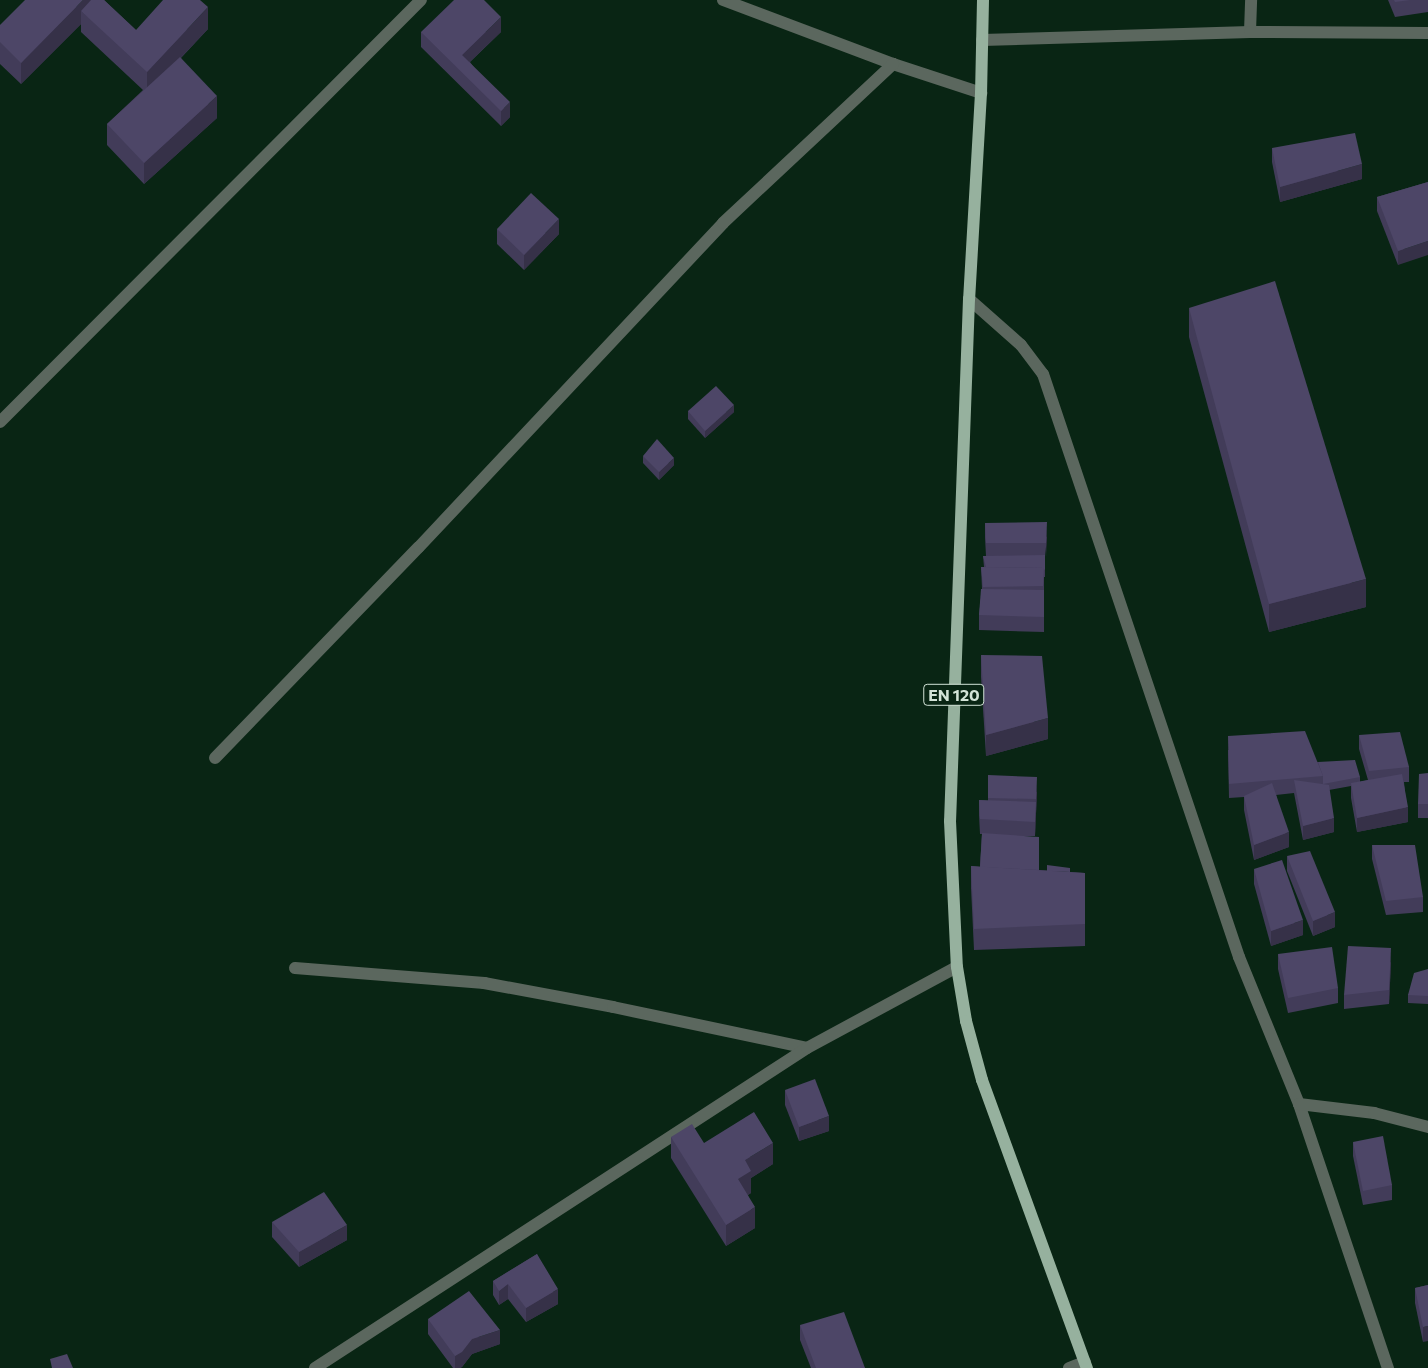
<!DOCTYPE html>
<html>
<head>
<meta charset="utf-8">
<style>
	body { margin:0 }
	#map { position:relative; width:1428px; height:1368px; overflow:hidden; background:#092514; font-family:Commissioner,sans-serif }
	div>[style] { position:absolute }
	.minor>* { height:12px; margin:-6px; padding:0 6px; transform-origin:6px; border-radius:6px; background:#5b675e }
	.tertiary>* { height:12px; margin:-6px; padding:0 6px; transform-origin:6px; border-radius:6px; background:#5b675e }
	.primary>* { height:12px; margin:-6px; padding:0 6px; transform-origin:6px; border-radius:6px; background:#96b19e }
	.wall>* { inset:0; background:#423c59 }
	.shaded-wall>* { inset:0; background:#363148 }
	.building>* { inset:0; background:#4d4667 }
	span { translate:-50% -50%; white-space:nowrap; text-align:center; line-height:1.15; -webkit-text-stroke:4px #092514; paint-order:stroke }
	.shield-label span { padding:1px 4px; background:#092514; border:1px solid; border-radius:4px; -webkit-text-stroke-width:0 }
	.shield-label { font-size:16px; color:#d3e3d7; font-weight:700 }
</style>
</head>
<body>
<div id="map">
	<div class="minor">
		<i style="left:723px;top:0;width:182px;rotate:20.6deg"></i>
		<i style="left:893px;top:64px;width:93px;rotate:18.2deg"></i>
		<i style="left:1250px;top:32px;width:32px;rotate:-88deg"></i>
		<i style="left:982px;top:40px;width:268px;rotate:-1.7deg"></i>
		<i style="left:1250px;top:32px;width:178px;rotate:0.3deg"></i>
		<i style="left:969px;top:299px;width:69px;rotate:41.5deg"></i>
		<i style="left:1021px;top:345px;width:36px;rotate:53deg"></i>
		<i style="left:1043px;top:374px;width:615px;rotate:71.42deg"></i>
		<i style="left:1239px;top:957px;width:159px;rotate:67.8deg"></i>
		<i style="left:1299px;top:1104px;width:279px;rotate:71.4deg"></i>
		<i style="left:215px;top:758px;width:293px;rotate:-46deg"></i>
		<i style="left:419px;top:547px;width:444px;rotate:-46.8deg"></i>
		<i style="left:723px;top:223px;width:233px;rotate:-43.1deg"></i>
		<i style="left:295px;top:968px;width:190px;rotate:4.5deg"></i>
		<i style="left:484px;top:983px;width:131px;rotate:10.5deg"></i>
		<i style="left:613px;top:1007px;width:198px;rotate:11.9deg"></i>
		<i style="left:1299px;top:1104px;width:76px;rotate:6.8deg"></i>
		<i style="left:1374px;top:1113px;width:56px;rotate:14.5deg"></i>
		<i style="left:315px;top:1368px;width:587px;rotate:-33.04deg"></i>
		<i style="left:807px;top:1048px;width:170px;rotate:-28.4deg"></i>
		<i style="left:1069px;top:1368px;width:17px;rotate:-21deg"></i>
	</div>
	<div class="tertiary">
		<i style="left:0;top:422px;width:596px;rotate:-45.07deg"></i>
	</div>
	<div class="primary">
		<i style="left:983px;top:0;width:93px;rotate:91.2deg"></i>
		<i style="left:981px;top:93px;width:206px;rotate:93.3deg"></i>
		<i style="left:969px;top:299px;width:522px;rotate:92.08deg"></i>
		<i style="left:950px;top:821px;width:146px;rotate:87.3deg"></i>
		<i style="left:957px;top:967px;width:55px;rotate:80.5deg"></i>
		<i style="left:966px;top:1021px;width:61px;rotate:74.8deg"></i>
		<i style="left:982px;top:1080px;width:307px;rotate:70deg"></i>
	</div>
	<div class="wall">
		<i style="clip-path:polygon(104px 0,136px 30px,208px 29px,181px 58px,217px 118px,144px 184px,107px 145px,107px 124px,143px 90px,81px 32px,81px 24px,21px 84px,0 64px,0 25px)"></i>
		<i style="clip-path:polygon(1388px 0,1428px 0,1428px 12px,1395px 17px)"></i>
		<i style="clip-path:polygon(421px 32px,501px 32px,470px 62px,510px 117px,501px 126px,421px 47px)"></i>
		<i style="clip-path:polygon(1272px 148px,1362px 179px,1280px 202px,1272px 162px)"></i>
		<i style="clip-path:polygon(1428px 182px,1398px 265px,1377px 211px,1377px 197px)"></i>
		<i style="clip-path:polygon(497px 229px,559px 234px,524px 270px,497px 244px)"></i>
		<i style="clip-path:polygon(1189px 308px,1366px 607px,1269px 632px,1189px 337px)"></i>
		<i style="clip-path:polygon(688px 411px,734px 412px,705px 438px,688px 419px)"></i>
		<i style="clip-path:polygon(643px 456px,674px 465px,659px 480px,643px 463px)"></i>
		<i style="clip-path:polygon(985px 523px,1047px 537px,1045px 557px,1045px 577px,1044px 577px,1044px 632px,979px 630px,979px 615px,982px 589px,981px 567px,984px 567px,983px 556px,986px 556px,985px 538px)"></i>
		<i style="clip-path:polygon(981px 655px,1048px 739px,986px 756px,981px 677px)"></i>
		<i style="clip-path:polygon(1359px 735px,1409px 767px,1409px 782px,1404px 782px,1408px 822px,1357px 832px,1351px 798px,1351px 786px,1329px 790px,1334px 832px,1303px 840px,1294px 793px,1276px 795px,1289px 847px,1254px 860px,1244px 810px,1244px 797px,1229px 798px,1228px 750px,1318px 762px,1360px 777px,1360px 782px,1368px 780px,1359px 749px)"></i>
		<i style="clip-path:polygon(1428px 773px,1428px 818px,1418px 818px,1418px 804px)"></i>
		<i style="clip-path:polygon(988px 775px,1037px 792px,1035px 836px,1022px 836px,1039px 870px,1085px 873px,1085px 946px,974px 950px,971px 888px,971px 866px,980px 867px,982px 834px,980px 834px,979px 815px,979px 800px,988px 801px)"></i>
		<i style="clip-path:polygon(1372px 845px,1423px 897px,1423px 912px,1386px 915px,1372px 859px)"></i>
		<i style="clip-path:polygon(1287px 856px,1335px 927px,1313px 936px,1287px 871px)"></i>
		<i style="clip-path:polygon(1254px 869px,1303px 935px,1271px 946px,1254px 884px)"></i>
		<i style="clip-path:polygon(1278px 954px,1338px 988px,1338px 1003px,1288px 1013px,1278px 969px)"></i>
		<i style="clip-path:polygon(1391px 962px,1389px 1004px,1344px 1009px,1344px 995px)"></i>
		<i style="clip-path:polygon(1428px 969px,1428px 1004px,1408px 1003px,1408px 995px)"></i>
		<i style="clip-path:polygon(785px 1090px,829px 1131px,799px 1141px,785px 1105px)"></i>
		<i style="clip-path:polygon(671px 1137px,704px 1143px,773px 1164px,751px 1178px,751px 1193px,748px 1195px,755px 1228px,726px 1246px,671px 1158px)"></i>
		<i style="clip-path:polygon(1353px 1142px,1392px 1185px,1392px 1200px,1363px 1205px,1353px 1156px)"></i>
		<i style="clip-path:polygon(272px 1222px,347px 1240px,299px 1267px,272px 1237px)"></i>
		<i style="clip-path:polygon(537px 1254px,558px 1304px,526px 1322px,508px 1299px,499px 1305px,493px 1295px,493px 1281px)"></i>
		<i style="clip-path:polygon(1428px 1285px,1423px 1342px,1415px 1303px,1415px 1288px)"></i>
		<i style="clip-path:polygon(428px 1319px,500px 1344px,472px 1354px,462px 1367px,460px 1368px,453px 1368px,428px 1334px)"></i>
		<i style="clip-path:polygon(800px 1325px,865px 1368px,811px 1368px,800px 1340px)"></i>
	</div>
	<div class="shaded-wall">
		<i style="clip-path:polygon(83px 0,105px 0,88px 17px,81px 11px,81px 24px,21px 84px,21px 63px)"></i>
		<i style="clip-path:polygon(208px 7px,208px 29px,147px 93px,147px 72px)"></i>
		<i style="clip-path:polygon(501px 17px,501px 32px,462px 69px,462px 55px)"></i>
		<i style="clip-path:polygon(217px 96px,217px 118px,144px 184px,144px 163px)"></i>
		<i style="clip-path:polygon(510px 102px,510px 117px,501px 126px,501px 111px)"></i>
		<i style="clip-path:polygon(1362px 164px,1362px 179px,1280px 202px,1280px 187px)"></i>
		<i style="clip-path:polygon(559px 219px,559px 234px,524px 270px,524px 255px)"></i>
		<i style="clip-path:polygon(1428px 241px,1428px 255px,1398px 265px,1398px 251px)"></i>
		<i style="clip-path:polygon(734px 405px,734px 412px,705px 438px,705px 431px)"></i>
		<i style="clip-path:polygon(674px 458px,674px 465px,659px 480px,659px 472px)"></i>
		<i style="clip-path:polygon(1047px 522px,1047px 537px,1046px 557px,1046px 543px)"></i>
		<i style="clip-path:polygon(1366px 579px,1366px 607px,1269px 632px,1269px 604px)"></i>
		<i style="clip-path:polygon(1048px 718px,1048px 739px,986px 756px,986px 735px)"></i>
		<i style="clip-path:polygon(1037px 777px,1037px 792px,1035px 836px,1035px 822px)"></i>
		<i style="clip-path:polygon(1408px 807px,1408px 822px,1357px 832px,1357px 818px)"></i>
		<i style="clip-path:polygon(1334px 818px,1334px 832px,1303px 840px,1303px 826px)"></i>
		<i style="clip-path:polygon(1289px 832px,1289px 847px,1254px 860px,1254px 845px)"></i>
		<i style="clip-path:polygon(1335px 912px,1335px 927px,1313px 936px,1313px 921px)"></i>
		<i style="clip-path:polygon(1303px 920px,1303px 935px,1271px 946px,1271px 931px)"></i>
		<i style="clip-path:polygon(1391px 948px,1391px 962px,1389px 1004px,1389px 990px)"></i>
		<i style="clip-path:polygon(829px 1116px,829px 1131px,799px 1141px,799px 1127px)"></i>
		<i style="clip-path:polygon(773px 1143px,773px 1164px,751px 1178px,751px 1193px,738px 1201px,738px 1179px,745px 1160px)"></i>
		<i style="clip-path:polygon(755px 1207px,755px 1228px,726px 1246px,726px 1225px)"></i>
		<i style="clip-path:polygon(347px 1225px,347px 1240px,299px 1267px,299px 1252px)"></i>
		<i style="clip-path:polygon(508px 1284px,508px 1299px,499px 1305px,499px 1291px)"></i>
		<i style="clip-path:polygon(558px 1289px,558px 1304px,526px 1322px,526px 1308px)"></i>
		<i style="clip-path:polygon(1428px 1326px,1428px 1341px,1423px 1342px,1423px 1327px)"></i>
		<i style="clip-path:polygon(500px 1330px,500px 1344px,472px 1354px,462px 1367px,460px 1368px,455px 1368px,455px 1356px,472px 1339px)"></i>
	</div>
	<div class="building">
		<i style="clip-path:polygon(25px 0,83px 0,21px 63px,0 42px,0 25px)"></i>
		<i style="clip-path:polygon(91px 0,104px 0,136px 30px,163px 0,200px 0,208px 7px,147px 72px,81px 11px)"></i>
		<i style="clip-path:polygon(454px 0,484px 0,501px 17px,462px 55px,510px 102px,501px 111px,421px 32px)"></i>
		<i style="clip-path:polygon(1394px 0,1410px 0,1395px 2px)"></i>
		<i style="clip-path:polygon(180px 57px,217px 96px,144px 163px,107px 124px)"></i>
		<i style="clip-path:polygon(1355px 133px,1362px 164px,1280px 187px,1272px 148px)"></i>
		<i style="clip-path:polygon(1428px 182px,1428px 241px,1398px 251px,1377px 197px)"></i>
		<i style="clip-path:polygon(531px 193px,559px 219px,524px 255px,497px 229px)"></i>
		<i style="clip-path:polygon(1275px 281px,1366px 579px,1269px 604px,1189px 308px)"></i>
		<i style="clip-path:polygon(716px 386px,734px 405px,705px 431px,688px 411px)"></i>
		<i style="clip-path:polygon(657px 439px,674px 458px,659px 472px,643px 456px)"></i>
		<i style="clip-path:polygon(1047px 522px,1046px 543px,986px 543px,985px 523px)"></i>
		<i style="clip-path:polygon(1045px 555px,1045px 570px,1044px 569px,1044px 568px,986px 567px,983px 556px)"></i>
		<i style="clip-path:polygon(981px 567px,1044px 568px,1043px 586px,983px 587px)"></i>
		<i style="clip-path:polygon(981px 589px,1044px 590px,1044px 617px,979px 615px)"></i>
		<i style="clip-path:polygon(981px 655px,1042px 656px,1048px 718px,986px 735px)"></i>
		<i style="clip-path:polygon(1305px 731px,1323px 776px,1229px 784px,1228px 736px)"></i>
		<i style="clip-path:polygon(1400px 732px,1409px 767px,1369px 771px,1359px 735px)"></i>
		<i style="clip-path:polygon(1355px 760px,1360px 777px,1323px 784px,1323px 776px,1318px 762px)"></i>
		<i style="clip-path:polygon(1428px 773px,1428px 804px,1418px 804px,1419px 774px)"></i>
		<i style="clip-path:polygon(1402px 774px,1408px 807px,1357px 818px,1351px 783px)"></i>
		<i style="clip-path:polygon(988px 775px,1037px 777px,1036px 799px,988px 798px)"></i>
		<i style="clip-path:polygon(1294px 780px,1329px 785px,1334px 818px,1303px 826px)"></i>
		<i style="clip-path:polygon(1272px 783px,1289px 832px,1254px 845px,1244px 796px)"></i>
		<i style="clip-path:polygon(979px 800px,1036px 802px,1035px 822px,980px 819px)"></i>
		<i style="clip-path:polygon(982px 833px,1039px 837px,1039px 870px,980px 867px)"></i>
		<i style="clip-path:polygon(1372px 845px,1415px 845px,1423px 897px,1386px 901px)"></i>
		<i style="clip-path:polygon(1310px 851px,1335px 912px,1313px 921px,1287px 856px)"></i>
		<i style="clip-path:polygon(1282px 860px,1303px 920px,1271px 931px,1254px 869px)"></i>
		<i style="clip-path:polygon(1047px 865px,1070px 868px,1070px 872px,1047px 871px)"></i>
		<i style="clip-path:polygon(971px 866px,1085px 873px,1085px 924px,974px 929px)"></i>
		<i style="clip-path:polygon(1348px 946px,1391px 948px,1389px 990px,1344px 995px)"></i>
		<i style="clip-path:polygon(1332px 947px,1338px 988px,1288px 998px,1278px 954px)"></i>
		<i style="clip-path:polygon(1428px 969px,1428px 996px,1408px 995px,1414px 973px)"></i>
		<i style="clip-path:polygon(815px 1079px,829px 1116px,799px 1127px,785px 1090px)"></i>
		<i style="clip-path:polygon(754px 1112px,773px 1143px,745px 1160px,751px 1171px,738px 1179px,755px 1207px,726px 1225px,671px 1137px,692px 1124px,704px 1143px)"></i>
		<i style="clip-path:polygon(1383px 1136px,1392px 1185px,1363px 1191px,1353px 1142px)"></i>
		<i style="clip-path:polygon(324px 1192px,347px 1225px,299px 1252px,272px 1222px)"></i>
		<i style="clip-path:polygon(537px 1254px,558px 1289px,526px 1308px,508px 1284px,499px 1291px,493px 1281px)"></i>
		<i style="clip-path:polygon(1428px 1285px,1428px 1326px,1423px 1327px,1415px 1288px)"></i>
		<i style="clip-path:polygon(469px 1291px,500px 1330px,472px 1339px,462px 1352px,455px 1356px,428px 1319px)"></i>
		<i style="clip-path:polygon(844px 1312px,865px 1368px,816px 1368px,800px 1325px)"></i>
		<i style="clip-path:polygon(67px 1354px,73px 1368px,52px 1368px,50px 1359px)"></i>
	</div>
	<div class="shield-label">
		<span style="left:954px;top:695px">EN 120</span>
	</div>
</div>
</body>
</html>
